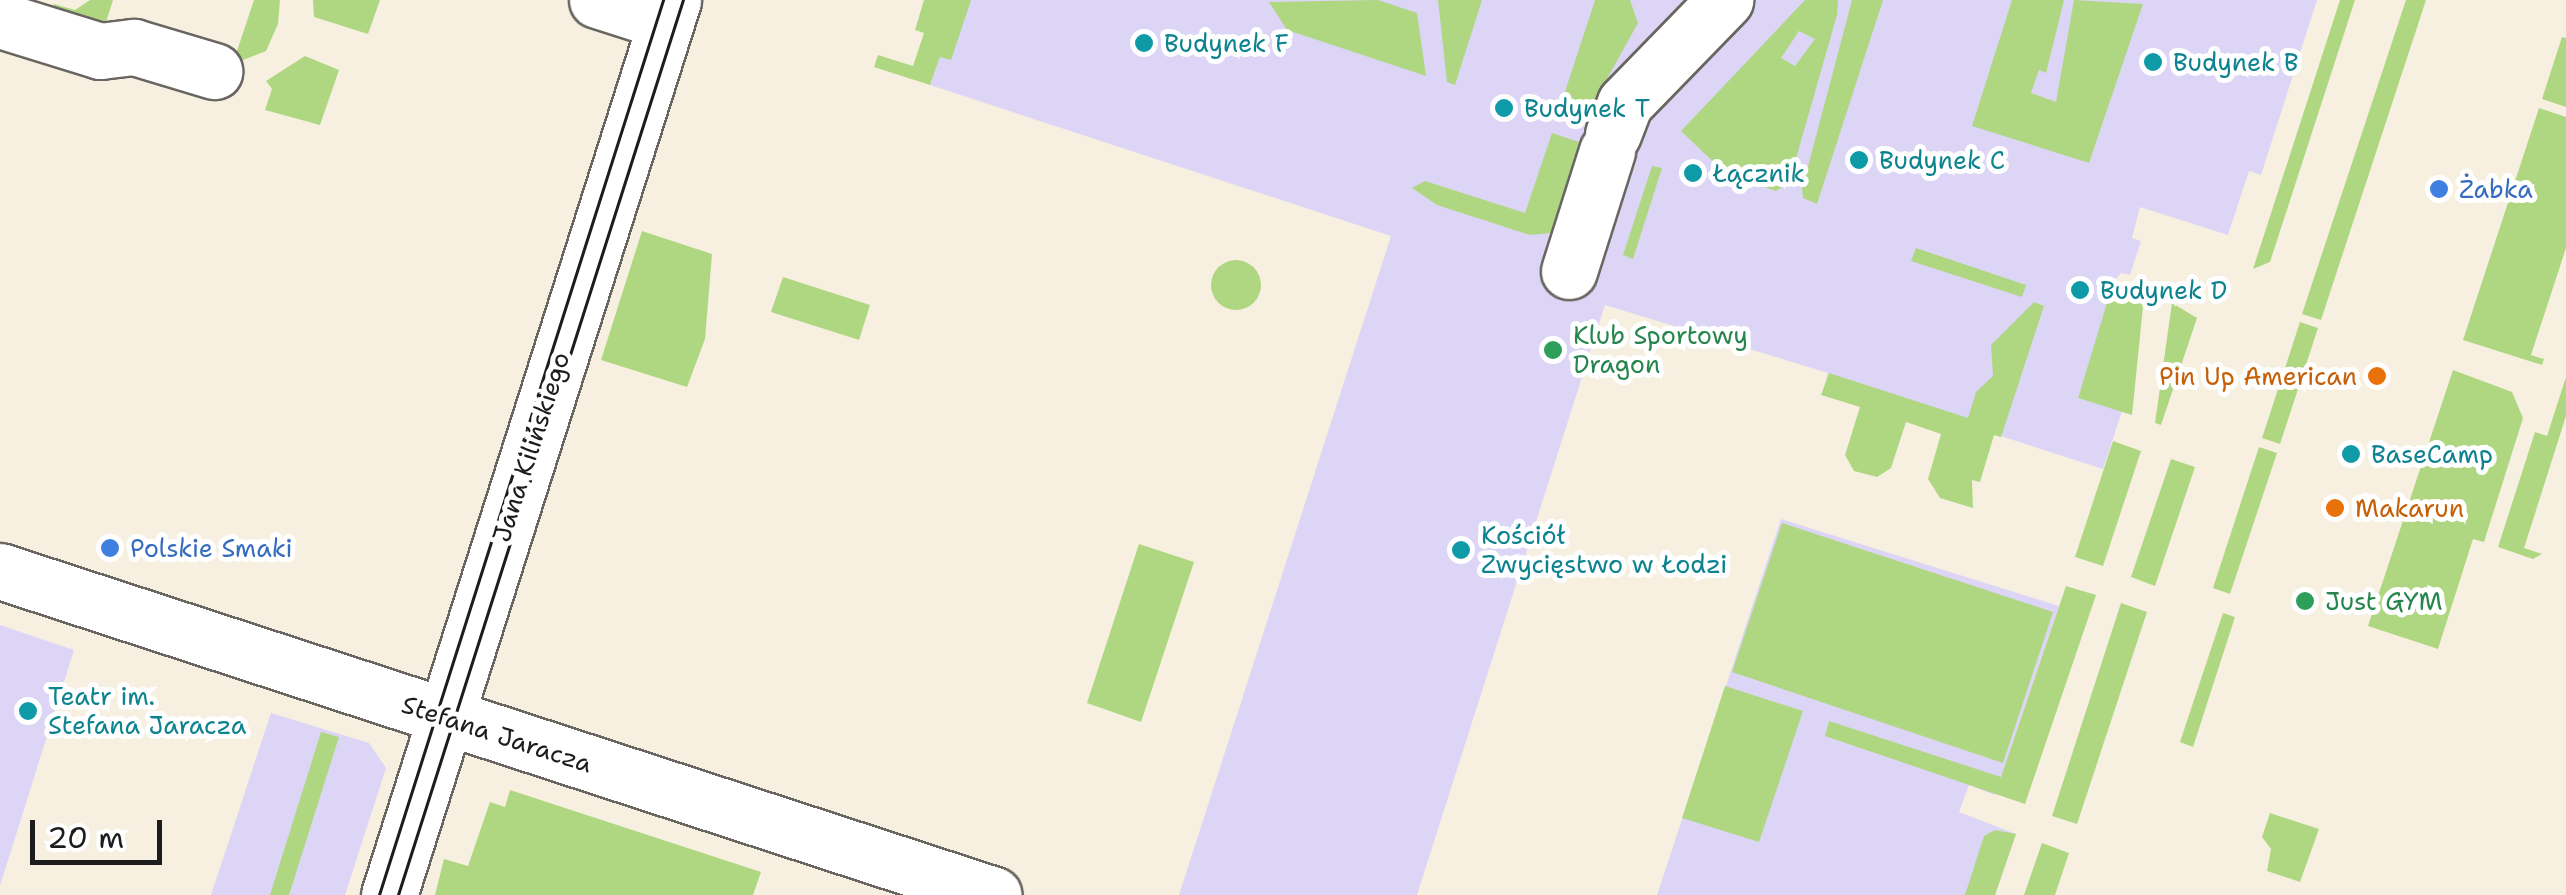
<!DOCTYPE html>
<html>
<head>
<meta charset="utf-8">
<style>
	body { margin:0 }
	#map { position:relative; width:2566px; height:895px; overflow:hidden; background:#f7f0e1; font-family:"Shantell Sans",sans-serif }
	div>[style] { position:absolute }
	.built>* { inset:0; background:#ddd5f6 }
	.green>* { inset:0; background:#afd782 }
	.round { border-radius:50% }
	.roads { filter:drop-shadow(2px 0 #696661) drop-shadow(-2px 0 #696661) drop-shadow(0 2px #696661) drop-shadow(0 -2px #696661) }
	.minor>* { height:55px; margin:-27.5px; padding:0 27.5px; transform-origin:27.5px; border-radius:27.5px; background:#fff }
	.tram>* { height:2.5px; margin:-1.25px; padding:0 1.25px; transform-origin:1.25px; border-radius:1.25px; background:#1c1c1c }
	.dots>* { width:28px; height:28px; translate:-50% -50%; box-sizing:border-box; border:5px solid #fff; border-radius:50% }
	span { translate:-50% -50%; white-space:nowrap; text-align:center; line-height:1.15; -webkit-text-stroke:10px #fff; paint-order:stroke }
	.culture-label { font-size:25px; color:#0d838f }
	.left { translate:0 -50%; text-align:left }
	.shop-label { font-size:25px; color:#366cbe }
	.leisure-label { font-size:25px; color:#27864d }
	.food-label { font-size:25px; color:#c56008 }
	.right { translate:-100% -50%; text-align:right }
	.street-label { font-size:25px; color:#1c1c1c }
	.scale { position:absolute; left:30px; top:820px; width:132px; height:45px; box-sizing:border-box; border:5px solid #1c1c1c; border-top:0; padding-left:12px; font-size:30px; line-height:35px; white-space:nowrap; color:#1c1c1c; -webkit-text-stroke:8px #fff; paint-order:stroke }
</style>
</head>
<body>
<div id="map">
	<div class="built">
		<i style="clip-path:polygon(960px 0,2317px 0,2261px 175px,2249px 171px,2228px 235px,2140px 207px,2132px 238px,2141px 241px,2130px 275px,2121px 273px,2115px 280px,2078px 398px,2122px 411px,2103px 469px,1826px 380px,1828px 373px,1605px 305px,1417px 895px,1179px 895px,1391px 236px,930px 85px)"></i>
		<i style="clip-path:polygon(1781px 519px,2059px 606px,1995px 795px,1969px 785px,1959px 812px,2016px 834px,1995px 895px,1657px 895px)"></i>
		<i style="clip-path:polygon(0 625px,74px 650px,0 886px)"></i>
		<i style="clip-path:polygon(271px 713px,369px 743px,386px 768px,345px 895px,211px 895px)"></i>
	</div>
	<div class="green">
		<i style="clip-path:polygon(90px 0,113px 0,101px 38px,48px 21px,54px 4px,75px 10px)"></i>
		<i style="clip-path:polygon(254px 0,280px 0,278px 24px,266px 51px,243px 60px,235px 57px)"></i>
		<i style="clip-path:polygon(313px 0,380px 0,368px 34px,314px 17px)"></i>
		<i style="clip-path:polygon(924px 0,971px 0,951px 60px,940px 57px,930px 85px,874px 67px,878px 55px,913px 66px,924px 33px,915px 30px)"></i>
		<i style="clip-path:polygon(1378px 0,1417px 13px,1426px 76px,1287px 30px,1269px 2px)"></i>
		<i style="clip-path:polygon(1438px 0,1482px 0,1455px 85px,1447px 82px)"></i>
		<i style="clip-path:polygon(1595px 0,1630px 0,1638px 23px,1582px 124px,1557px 116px)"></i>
		<i style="clip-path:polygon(evenodd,1805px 0,1838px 0,1837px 15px,1789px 183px,1776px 191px,1726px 174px,1681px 131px,1805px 0,1799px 31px,1815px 39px,1795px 66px,1781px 58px,1799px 31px)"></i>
		<i style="clip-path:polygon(1852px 0,1883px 0,1817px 204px,1803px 198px,1802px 189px)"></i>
		<i style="clip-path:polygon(2012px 0,2064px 0,2046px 73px,2039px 70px,2031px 93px,2056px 102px,2074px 0,2143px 4px,2089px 163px,1972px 126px)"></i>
		<i style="clip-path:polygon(2340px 0,2355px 0,2270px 262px,2253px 269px)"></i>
		<i style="clip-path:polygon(2406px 0,2426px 0,2321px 320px,2302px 314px)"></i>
		<i style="clip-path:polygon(2562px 37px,2566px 38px,2566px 107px,2542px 99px)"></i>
		<i style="clip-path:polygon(305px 56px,339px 70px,320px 125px,265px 110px,272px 89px,266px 81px)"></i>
		<i style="clip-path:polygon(2539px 108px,2566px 117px,2566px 248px,2531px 355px,2544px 359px,2542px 365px,2463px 340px)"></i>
		<i style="clip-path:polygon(1552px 133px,1594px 147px,1562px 226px,1552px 233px,1530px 235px,1437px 205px,1412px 188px,1425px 181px,1525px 213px)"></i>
		<i style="clip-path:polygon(1652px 166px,1662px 168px,1633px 259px,1623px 255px)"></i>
		<i style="clip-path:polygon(642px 231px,712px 254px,705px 339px,687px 387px,601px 360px)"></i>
		<i style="clip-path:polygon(1916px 248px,2026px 285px,2022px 297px,1911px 261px)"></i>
		<i class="round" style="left:1211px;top:260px;width:50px;height:50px"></i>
		<i style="clip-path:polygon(783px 277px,870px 305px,859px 340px,771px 312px)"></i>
		<i style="clip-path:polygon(2114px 280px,2144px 297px,2132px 415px,2078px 398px)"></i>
		<i style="clip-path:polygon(2034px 302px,2044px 306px,2001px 437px,1994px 435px,1980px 482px,1972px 480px,1973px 508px,1940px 498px,1928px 479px,1941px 434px,1906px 422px,1891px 468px,1877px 477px,1854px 471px,1845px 455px,1860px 407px,1821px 395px,1829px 373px,1968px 418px,1976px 392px,1993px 376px,1991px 345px)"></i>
		<i style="clip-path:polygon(2172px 303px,2197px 318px,2161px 425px,2155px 423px)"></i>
		<i style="clip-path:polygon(2300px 322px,2318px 328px,2280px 444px,2262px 438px)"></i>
		<i style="clip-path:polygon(2453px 370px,2512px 392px,2523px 418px,2484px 542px,2473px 539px,2438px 649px,2368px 626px)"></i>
		<i style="clip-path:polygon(2566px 377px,2566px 416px,2524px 548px,2542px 554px,2533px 559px,2498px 547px,2535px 432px,2547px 436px)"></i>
		<i style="clip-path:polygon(2113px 441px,2141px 451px,2103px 566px,2075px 557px)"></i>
		<i style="clip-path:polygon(2259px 447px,2277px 453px,2230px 594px,2213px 588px)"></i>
		<i style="clip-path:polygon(2171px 459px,2195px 467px,2155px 586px,2131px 577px)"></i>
		<i style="clip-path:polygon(1782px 523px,2053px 612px,2003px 763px,1732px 672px)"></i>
		<i style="clip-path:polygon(1139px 544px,1194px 562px,1141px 722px,1087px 703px)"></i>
		<i style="clip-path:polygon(2066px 586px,2096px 595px,2025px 804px,1825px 736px,1829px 721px,2001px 777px)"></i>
		<i style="clip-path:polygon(2121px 603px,2147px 612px,2077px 824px,2052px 816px)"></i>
		<i style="clip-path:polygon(2223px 613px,2235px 617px,2193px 747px,2180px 742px)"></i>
		<i style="clip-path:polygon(1725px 686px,1803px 711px,1759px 842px,1682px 818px)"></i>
		<i style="clip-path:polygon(321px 732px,339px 737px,289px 895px,270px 895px)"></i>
		<i style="clip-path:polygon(510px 790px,761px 872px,753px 895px,435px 895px,444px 859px,468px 866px,490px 802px,505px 807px)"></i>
		<i style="clip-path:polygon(2270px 813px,2319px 829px,2300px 882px,2267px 871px,2271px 849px,2262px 837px)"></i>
		<i style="clip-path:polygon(1995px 830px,2016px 834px,1995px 895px,1965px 895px,1984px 836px)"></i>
		<i style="clip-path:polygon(2042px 843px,2069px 853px,2055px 895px,2024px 895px)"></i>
	</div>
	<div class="roads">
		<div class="minor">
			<i style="left:597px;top:0;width:72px;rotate:17.7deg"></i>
			<i style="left:0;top:20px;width:105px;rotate:17.2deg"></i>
			<i style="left:100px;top:51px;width:34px;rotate:-7deg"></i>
			<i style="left:134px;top:47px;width:84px;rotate:16.7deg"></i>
			<i style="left:1613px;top:134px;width:33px;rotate:-69deg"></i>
			<i style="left:1625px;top:103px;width:144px;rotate:-45.8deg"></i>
			<i style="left:1569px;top:271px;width:126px;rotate:-72.4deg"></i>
			<i style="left:0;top:571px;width:1045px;rotate:18.05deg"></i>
			<i style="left:389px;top:895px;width:939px;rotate:-72.39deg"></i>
		</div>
	</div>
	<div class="tram">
		<i style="left:379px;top:895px;width:939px;rotate:-72.39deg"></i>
		<i style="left:398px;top:895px;width:939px;rotate:-72.34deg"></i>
	</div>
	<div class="dots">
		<i style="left:1144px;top:43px;background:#0f9aa8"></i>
		<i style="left:2153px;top:62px;background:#0f9aa8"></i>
		<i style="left:1504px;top:108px;background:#0f9aa8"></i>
		<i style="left:1859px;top:160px;background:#0f9aa8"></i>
		<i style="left:1693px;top:173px;background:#0f9aa8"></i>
		<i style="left:2439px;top:189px;background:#3f7fe0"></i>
		<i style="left:2080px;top:290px;background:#0f9aa8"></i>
		<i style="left:1553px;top:350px;background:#2e9e5b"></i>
		<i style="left:2377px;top:376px;background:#e8710a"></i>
		<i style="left:2351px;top:454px;background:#0f9aa8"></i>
		<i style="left:2335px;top:508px;background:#e8710a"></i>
		<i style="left:110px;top:548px;background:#3f7fe0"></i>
		<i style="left:1461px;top:550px;background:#0f9aa8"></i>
		<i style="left:2305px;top:601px;background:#2e9e5b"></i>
		<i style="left:28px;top:711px;background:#0f9aa8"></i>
	</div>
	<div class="culture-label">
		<span class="left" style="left:1164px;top:43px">Budynek F</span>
		<span class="left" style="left:2173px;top:62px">Budynek B</span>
		<span class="left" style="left:1524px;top:108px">Budynek T</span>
		<span class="left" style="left:1879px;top:160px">Budynek C</span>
		<span class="left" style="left:1713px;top:173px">Łącznik</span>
		<span class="left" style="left:2100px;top:290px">Budynek D</span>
		<span class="left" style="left:2371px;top:454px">BaseCamp</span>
		<span class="left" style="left:1481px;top:550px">Kościół<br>Zwycięstwo w Łodzi</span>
		<span class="left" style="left:48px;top:711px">Teatr im.<br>Stefana Jaracza</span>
	</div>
	<div class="shop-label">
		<span class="left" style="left:2459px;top:189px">Żabka</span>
		<span class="left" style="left:130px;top:548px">Polskie Smaki</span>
	</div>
	<div class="leisure-label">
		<span class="left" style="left:1573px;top:350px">Klub Sportowy<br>Dragon</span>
		<span class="left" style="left:2325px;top:601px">Just GYM</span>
	</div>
	<div class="food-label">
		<span class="right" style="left:2357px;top:376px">Pin Up American</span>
		<span class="left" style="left:2355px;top:508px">Makarun</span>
	</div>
	<div class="street-label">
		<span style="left:531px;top:447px;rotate:-72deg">Jana Kilińskiego</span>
		<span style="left:497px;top:734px;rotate:18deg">Stefana Jaracza</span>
	</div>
	<div class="scale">20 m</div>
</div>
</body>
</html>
